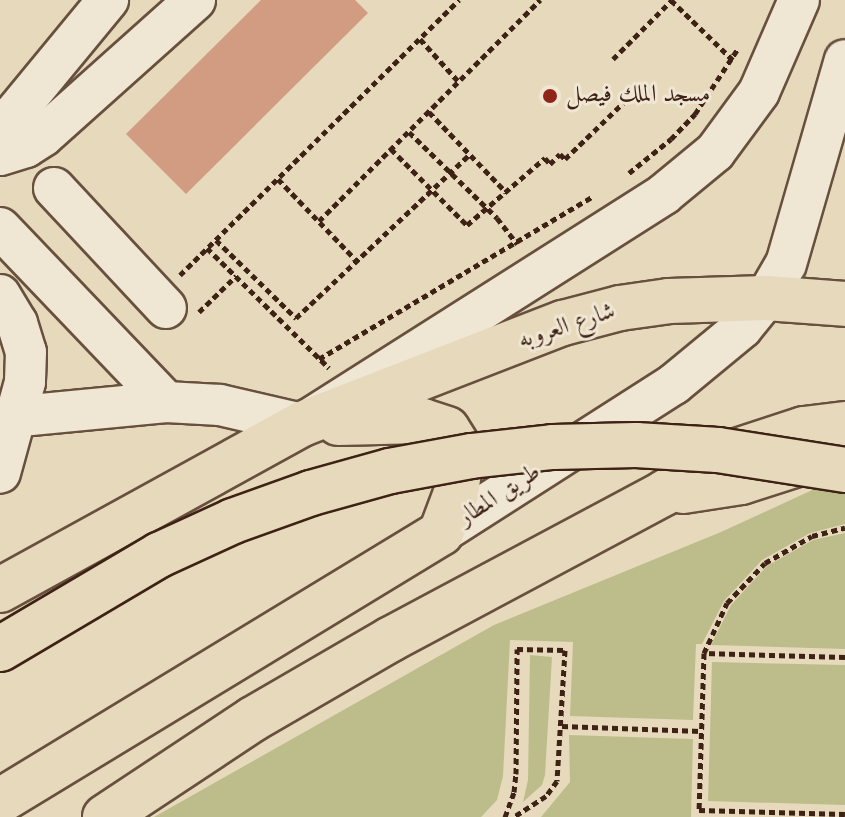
<!DOCTYPE html>
<html>
<head>
<meta charset="utf-8">
<style>
	body { margin:0 }
	#map { position:relative; width:845px; height:817px; overflow:hidden; background:#e7d9bb; font-family:"Old Standard TT",Amiri,serif }
	div>[style] { position:absolute }
	.green>* { inset:0; background:#bdbd8b }
	.building>* { inset:0; background:#d29c83 }
	.path>* { height:5px; margin-top:-2.5px; transform-origin:0; background:repeating-linear-gradient(90deg,#3e2215 0 6px,transparent 0 10px) }
	.roads { filter:drop-shadow(2px 0 #68503e) drop-shadow(-2px 0 #68503e) drop-shadow(0 2px #68503e) drop-shadow(0 -2px #68503e) }
	.minor>* { height:40px; margin:-20px; padding:0 20px; transform-origin:20px; border-radius:20px; background:#efe6d3 }
	.major>* { height:44px; margin:-22px; padding:0 22px; transform-origin:22px; border-radius:22px; background:#e7d9bb }
	.bridges { filter:drop-shadow(2px 0 #3e2215) drop-shadow(-2px 0 #3e2215) drop-shadow(0 2px #3e2215) drop-shadow(0 -2px #3e2215) }
	.major-bridge>* { height:44px; margin:-22px; padding:0 22px; transform-origin:22px; border-radius:22px; background:#e7d9bb }
	.dots>* { width:22px; height:22px; translate:-50% -50%; box-sizing:border-box; border:4px solid #efe6d3; border-radius:50% }
	span { translate:-50% -50%; white-space:nowrap; text-align:center; line-height:1.15; -webkit-text-stroke:6px #efe6d3; paint-order:stroke }
	.poi-label { font-size:24px; color:#3e2215 }
	.left { translate:0 -50%; text-align:left }
	.street-label { font-size:24px; color:#3e2215 }
</style>
</head>
<body>
<div id="map">
	<div class="green">
		<i style="clip-path:polygon(845px 475px,845px 524px,810px 533px,762px 560px,724px 601px,702px 644px,696px 644px,693px 720px,570px 716px,573px 642px,510px 640px,503px 776px,497px 800px,481px 817px,154px 817px,494px 625px,721px 532px)"></i>
		<i style="clip-path:polygon(845px 533px,845px 649px,711px 645px,731px 605px,767px 566px,813px 540px)"></i>
		<i style="clip-path:polygon(530px 655px,552px 657px,545px 775px,542px 785px,523px 802px,528px 780px)"></i>
		<i style="clip-path:polygon(712px 662px,845px 665px,845px 805px,708px 801px)"></i>
		<i style="clip-path:polygon(569px 735px,693px 739px,691px 817px,541px 817px,570px 782px)"></i>
	</div>
	<div class="building">
		<i style="clip-path:polygon(261px 0,355px 0,368px 13px,186px 194px,126px 134px)"></i>
	</div>
	<div class="path">
		<i style="left:671px;top:0;width:86px;rotate:44.1deg"></i>
		<i style="left:420px;top:39px;width:58px;rotate:47.8deg"></i>
		<i style="left:613px;top:59px;width:83px;rotate:-45deg"></i>
		<i style="left:429px;top:112px;width:111px;rotate:46.1deg"></i>
		<i style="left:409px;top:132px;width:123px;rotate:44.3deg"></i>
		<i style="left:497px;top:218px;width:33px;rotate:52deg"></i>
		<i style="left:391px;top:149px;width:107px;rotate:45deg"></i>
		<i style="left:467px;top:225px;width:103px;rotate:-40.7deg"></i>
		<i style="left:545px;top:158px;width:8px;rotate:50deg"></i>
		<i style="left:550px;top:164px;width:14px;rotate:-45deg"></i>
		<i style="left:560px;top:154px;width:7px;rotate:45deg"></i>
		<i style="left:565px;top:159px;width:81px;rotate:-44deg"></i>
		<i style="left:629px;top:173px;width:54px;rotate:-39deg"></i>
		<i style="left:671px;top:139px;width:35px;rotate:-46deg"></i>
		<i style="left:695px;top:114px;width:77px;rotate:-56.7deg"></i>
		<i style="left:278px;top:179px;width:114px;rotate:46.1deg"></i>
		<i style="left:319px;top:221px;width:313px;rotate:-45deg"></i>
		<i style="left:216px;top:240px;width:112px;rotate:44.3deg"></i>
		<i style="left:296px;top:318px;width:239px;rotate:-43.3deg"></i>
		<i style="left:207px;top:248px;width:171px;rotate:44.5deg"></i>
		<i style="left:180px;top:275px;width:392px;rotate:-44.6deg"></i>
		<i style="left:199px;top:312px;width:52px;rotate:-44.2deg"></i>
		<i style="left:319px;top:359px;width:319px;rotate:-30.7deg"></i>
		<i style="left:704px;top:653px;width:55px;rotate:-65.3deg"></i>
		<i style="left:727px;top:603px;width:55px;rotate:-46.5deg"></i>
		<i style="left:765px;top:563px;width:54px;rotate:-29.9deg"></i>
		<i style="left:812px;top:536px;width:34px;rotate:-14deg"></i>
		<i style="left:845px;top:657px;width:141px;rotate:-178.4deg"></i>
		<i style="left:704px;top:653px;width:157px;rotate:91.8deg"></i>
		<i style="left:699px;top:810px;width:146px;rotate:1.6deg"></i>
		<i style="left:562px;top:726px;width:139px;rotate:2.1deg"></i>
		<i style="left:505px;top:817px;width:27px;rotate:-70deg"></i>
		<i style="left:514px;top:792px;width:18px;rotate:-84deg"></i>
		<i style="left:516px;top:774px;width:125px;rotate:-89.5deg"></i>
		<i style="left:517px;top:649px;width:48px;rotate:1.2deg"></i>
		<i style="left:565px;top:650px;width:131px;rotate:93.5deg"></i>
		<i style="left:557px;top:781px;width:19px;rotate:126deg"></i>
		<i style="left:546px;top:796px;width:38px;rotate:147deg"></i>
	</div>
	<div class="roads">
		<div class="minor">
			<i style="left:0;top:138px;width:28px;rotate:-60deg"></i>
			<i style="left:14px;top:114px;width:148px;rotate:-50.5deg"></i>
			<i style="left:0;top:155px;width:27px;rotate:-17deg"></i>
			<i style="left:26px;top:147px;width:20px;rotate:-33deg"></i>
			<i style="left:43px;top:136px;width:204px;rotate:-41.8deg"></i>
			<i style="left:54px;top:188px;width:164px;rotate:47deg"></i>
			<i style="left:0;top:228px;width:240px;rotate:46.3deg"></i>
			<i style="left:0;top:295px;width:33px;rotate:59deg"></i>
			<i style="left:17px;top:323px;width:30px;rotate:73deg"></i>
			<i style="left:26px;top:352px;width:30px;rotate:92deg"></i>
			<i style="left:25px;top:382px;width:94px;rotate:105.4deg"></i>
			<i style="left:0;top:418px;width:167px;rotate:-5.5deg"></i>
			<i style="left:166px;top:402px;width:54px;rotate:3.2deg"></i>
			<i style="left:220px;top:405px;width:84px;rotate:13deg"></i>
			<i style="left:302px;top:424px;width:429px;rotate:-32.4deg"></i>
			<i style="left:664px;top:194px;width:66px;rotate:-39.5deg"></i>
			<i style="left:715px;top:152px;width:74px;rotate:-53.7deg"></i>
			<i style="left:759px;top:92px;width:100px;rotate:-66.5deg"></i>
			<i style="left:441px;top:533px;width:277px;rotate:-32.6deg"></i>
			<i style="left:674px;top:384px;width:88px;rotate:-39.5deg"></i>
			<i style="left:742px;top:328px;width:38px;rotate:-51deg"></i>
			<i style="left:766px;top:298px;width:39px;rotate:-60deg"></i>
			<i style="left:786px;top:264px;width:212px;rotate:-73.9deg"></i>
		</div>
		<div class="major">
			<i style="left:683px;top:491px;width:59px;rotate:-8.8deg"></i>
			<i style="left:741px;top:482px;width:72px;rotate:-17.7deg"></i>
			<i style="left:0;top:590px;width:345px;rotate:-28.8deg"></i>
			<i style="left:302px;top:424px;width:280px;rotate:-21.2deg"></i>
			<i style="left:563px;top:323px;width:59px;rotate:-14.7deg"></i>
			<i style="left:620px;top:308px;width:49px;rotate:-8.1deg"></i>
			<i style="left:669px;top:301px;width:97px;rotate:-1.8deg"></i>
			<i style="left:766px;top:298px;width:79px;rotate:4.3deg"></i>
			<i style="left:0;top:801px;width:516px;rotate:-31.29deg"></i>
			<i style="left:441px;top:533px;width:43px;rotate:-69.4deg"></i>
			<i style="left:456px;top:493px;width:30px;rotate:-82deg"></i>
			<i style="left:460px;top:463px;width:15px;rotate:-94deg"></i>
			<i style="left:459px;top:448px;width:22px;rotate:-122deg"></i>
			<i style="left:447px;top:429px;width:25px;rotate:-162deg"></i>
			<i style="left:423px;top:421px;width:85px;rotate:178.7deg"></i>
			<i style="left:105px;top:817px;width:178px;rotate:-33.5deg"></i>
			<i style="left:253px;top:719px;width:160px;rotate:-30.1deg"></i>
			<i style="left:391px;top:639px;width:310px;rotate:-28.1deg"></i>
			<i style="left:664px;top:493px;width:78px;rotate:-30.8deg"></i>
			<i style="left:731px;top:453px;width:77px;rotate:-18.2deg"></i>
			<i style="left:804px;top:429px;width:41px;rotate:-7deg"></i>
		</div>
	</div>
	<div class="bridges">
		<div class="major-bridge">
			<i style="left:0;top:649px;width:185px;rotate:-30.6deg"></i>
			<i style="left:159px;top:555px;width:81px;rotate:-24.7deg"></i>
			<i style="left:233px;top:521px;width:83px;rotate:-19.7deg"></i>
			<i style="left:311px;top:493px;width:82px;rotate:-15.6deg"></i>
			<i style="left:390px;top:471px;width:82px;rotate:-10.5deg"></i>
			<i style="left:471px;top:456px;width:82px;rotate:-6.3deg"></i>
			<i style="left:553px;top:447px;width:83px;rotate:-1.4deg"></i>
			<i style="left:636px;top:445px;width:82px;rotate:3.5deg"></i>
			<i style="left:718px;top:450px;width:129px;rotate:8.9deg"></i>
		</div>
	</div>
	<div class="dots">
		<i style="left:550px;top:96px;background:#8f2418"></i>
	</div>
	<div class="poi-label">
		<span class="left" style="left:566px;top:96px">مسجد الملك فيصل</span>
	</div>
	<div class="street-label">
		<span style="left:567px;top:327px;rotate:-18deg">شارع العروبه</span>
		<span style="left:500px;top:496px;rotate:-33deg">طريق المطار</span>
	</div>
</div>
</body>
</html>
